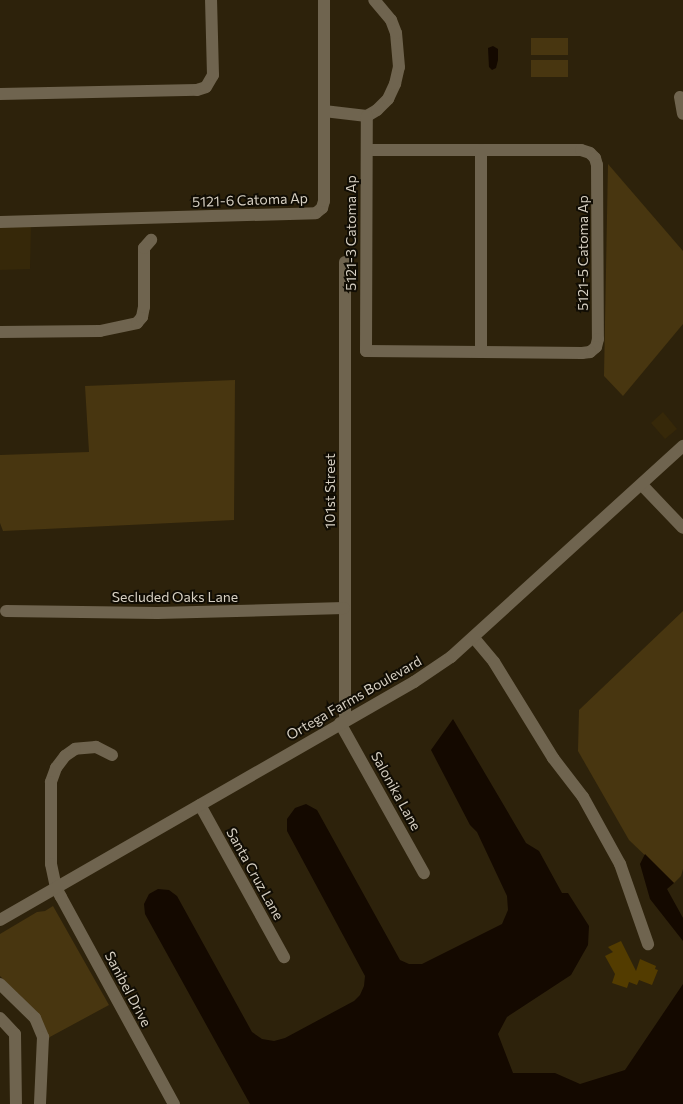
<!DOCTYPE html>
<html>
<head>
<meta charset="utf-8">
<style>
	body { margin:0 }
	#map { position:relative; width:683px; height:1104px; overflow:hidden; background:#2d220b; font-family:Commissioner,sans-serif }
	div>[style] { position:absolute }
	.built>* { inset:0; background:#362809 }
	.green>* { inset:0; background:#483610 }
	.water>* { inset:0; background:#140900 }
	.building>* { inset:0; background:#533c00 }
	.minor>* { height:12px; margin:-6px; padding:0 6px; transform-origin:6px; border-radius:6px; background:#6f644f }
	span { translate:-50% -50%; white-space:nowrap; text-align:center; line-height:1.15; -webkit-text-stroke:4px #110d04; paint-order:stroke }
	.street-label { font-size:14px; color:#d7d0c3 }
</style>
</head>
<body>
<div id="map">
	<div class="built">
		<i style="clip-path:polygon(31px 226px,30px 269px,0 270px,0 227px)"></i>
		<i style="clip-path:polygon(663px 412px,677px 429px,665px 439px,651px 423px)"></i>
	</div>
	<div class="green">
		<i style="clip-path:polygon(531px 38px,568px 38px,568px 55px,531px 55px)"></i>
		<i style="clip-path:polygon(531px 60px,568px 60px,568px 77px,531px 77px)"></i>
		<i style="clip-path:polygon(608px 164px,683px 251px,683px 324px,623px 396px,604px 376px)"></i>
		<i style="clip-path:polygon(235px 380px,234px 520px,3px 531px,0 523px,0 455px,89px 452px,85px 386px)"></i>
		<i style="clip-path:polygon(683px 611px,683px 869px,681px 876px,674px 883px,629px 840px,578px 751px,579px 710px)"></i>
		<i style="clip-path:polygon(53px 906px,109px 1005px,48px 1038px,38px 1013px,0 976px,0 934px,37px 912px,45px 911px)"></i>
	</div>
	<div class="water">
		<i style="clip-path:polygon(493px 46px,498px 49px,498px 60px,496px 68px,492px 70px,489px 67px,488px 48px)"></i>
		<i style="clip-path:polygon(453px 719px,526px 843px,539px 851px,562px 893px,568px 893px,589px 926px,588px 945px,571px 975px,507px 1017px,498px 1034px,513px 1073px,555px 1073px,580px 1084px,625px 1070px,683px 984px,683px 1104px,250px 1104px,145px 914px,144px 904px,149px 894px,158px 889px,169px 890px,177px 896px,252px 1032px,262px 1039px,274px 1041px,285px 1038px,354px 1001px,360px 995px,364px 986px,365px 976px,287px 831px,287px 819px,295px 808px,306px 804px,317px 810px,400px 960px,409px 964px,422px 964px,502px 924px,508px 910px,507px 896px,477px 832px,470px 825px,431px 750px)"></i>
		<i style="clip-path:polygon(645px 854px,674px 883px,667px 889px,683px 918px,683px 941px,650px 899px,640px 864px)"></i>
	</div>
	<div class="building">
		<i style="clip-path:polygon(621px 941px,636px 971px,640px 959px,656px 966px,655px 969px,658px 970px,652px 985px,639px 980px,637px 985px,629px 982px,627px 988px,612px 983px,615px 974px,605px 956px,613px 952px,608px 947px)"></i>
	</div>
	<div class="minor">
		<i style="left:0;top:94px;width:197px;rotate:-1.2deg"></i>
		<i style="left:197px;top:90px;width:9px;rotate:-18deg"></i>
		<i style="left:206px;top:87px;width:14px;rotate:-60deg"></i>
		<i style="left:213px;top:75px;width:75px;rotate:-91.5deg"></i>
		<i style="left:680px;top:97px;width:17px;rotate:80deg"></i>
		<i style="left:324px;top:111px;width:43px;rotate:6.6deg"></i>
		<i style="left:367px;top:116px;width:12px;rotate:-31deg"></i>
		<i style="left:377px;top:110px;width:16px;rotate:-45deg"></i>
		<i style="left:388px;top:99px;width:17px;rotate:-65deg"></i>
		<i style="left:395px;top:84px;width:17px;rotate:-77deg"></i>
		<i style="left:399px;top:67px;width:34px;rotate:-95deg"></i>
		<i style="left:396px;top:33px;width:14px;rotate:-111deg"></i>
		<i style="left:391px;top:20px;width:26px;rotate:-130deg"></i>
		<i style="left:367px;top:150px;width:214px"></i>
		<i style="left:581px;top:150px;width:9px;rotate:18deg"></i>
		<i style="left:590px;top:153px;width:7px;rotate:45deg"></i>
		<i style="left:595px;top:158px;width:7px;rotate:74deg"></i>
		<i style="left:597px;top:165px;width:174px;rotate:89.7deg"></i>
		<i style="left:598px;top:339px;width:8px;rotate:104deg"></i>
		<i style="left:596px;top:347px;width:8px;rotate:140deg"></i>
		<i style="left:590px;top:352px;width:8px;rotate:173deg"></i>
		<i style="left:582px;top:353px;width:216px;rotate:-179.5deg"></i>
		<i style="left:366px;top:351px;width:235px;rotate:-89.8deg"></i>
		<i style="left:481px;top:150px;width:202px;rotate:90deg"></i>
		<i style="left:0;top:222px;width:316px;rotate:-1.6deg"></i>
		<i style="left:316px;top:213px;width:8px;rotate:-40deg"></i>
		<i style="left:322px;top:208px;width:7px;rotate:-74deg"></i>
		<i style="left:324px;top:201px;width:201px;rotate:-90deg"></i>
		<i style="left:345px;top:262px;width:458px;rotate:90deg"></i>
		<i style="left:0;top:332px;width:100px;rotate:-0.6deg"></i>
		<i style="left:100px;top:331px;width:38px;rotate:-12deg"></i>
		<i style="left:137px;top:323px;width:8px;rotate:-50deg"></i>
		<i style="left:142px;top:317px;width:10px;rotate:-79deg"></i>
		<i style="left:144px;top:307px;width:59px;rotate:-90deg"></i>
		<i style="left:144px;top:248px;width:11px;rotate:-49deg"></i>
		<i style="left:642px;top:485px;width:59px;rotate:46.4deg"></i>
		<i style="left:6px;top:611px;width:151px;rotate:0.8deg"></i>
		<i style="left:157px;top:613px;width:187px;rotate:-1.5deg"></i>
		<i style="left:474px;top:638px;width:31px;rotate:50deg"></i>
		<i style="left:494px;top:662px;width:113px;rotate:58.4deg"></i>
		<i style="left:553px;top:758px;width:49px;rotate:52.4deg"></i>
		<i style="left:583px;top:797px;width:77px;rotate:61.1deg"></i>
		<i style="left:620px;top:864px;width:85px;rotate:70.7deg"></i>
		<i style="left:340px;top:723px;width:172px;rotate:60.8deg"></i>
		<i style="left:112px;top:755px;width:18px;rotate:-153deg"></i>
		<i style="left:96px;top:747px;width:21px;rotate:175deg"></i>
		<i style="left:75px;top:749px;width:12px;rotate:145deg"></i>
		<i style="left:65px;top:756px;width:15px;rotate:127deg"></i>
		<i style="left:56px;top:768px;width:15px;rotate:110deg"></i>
		<i style="left:51px;top:782px;width:82px;rotate:90deg"></i>
		<i style="left:51px;top:864px;width:25px;rotate:78deg"></i>
		<i style="left:56px;top:888px;width:10px;rotate:61deg"></i>
		<i style="left:61px;top:897px;width:236px;rotate:61.4deg"></i>
		<i style="left:200px;top:805px;width:174px;rotate:61.1deg"></i>
		<i style="left:0;top:920px;width:478px;rotate:-29.9deg"></i>
		<i style="left:414px;top:682px;width:45px;rotate:-34deg"></i>
		<i style="left:451px;top:657px;width:314px;rotate:-42.3deg"></i>
		<i style="left:0;top:984px;width:49px;rotate:44.2deg"></i>
		<i style="left:35px;top:1018px;width:21px;rotate:67deg"></i>
		<i style="left:43px;top:1037px;width:67px;rotate:92.6deg"></i>
		<i style="left:0;top:1018px;width:22px;rotate:47deg"></i>
		<i style="left:15px;top:1034px;width:70px;rotate:89.2deg"></i>
	</div>
	<div class="street-label">
		<span style="left:250px;top:200px;rotate:-2deg">5121-6 Catoma Ap</span>
		<span style="left:351px;top:233px;rotate:-90deg">5121-3 Catoma Ap</span>
		<span style="left:583px;top:253px;rotate:-90deg">5121-5 Catoma Ap</span>
		<span style="left:330px;top:491px;rotate:-90deg">101st Street</span>
		<span style="left:175px;top:597px">Secluded Oaks Lane</span>
		<span style="left:354px;top:698px;rotate:-30deg">Ortega Farms Boulevard</span>
		<span style="left:396px;top:791px;rotate:61deg">Salonika Lane</span>
		<span style="left:255px;top:874px;rotate:61deg">Santa Cruz Lane</span>
		<span style="left:128px;top:989px;rotate:62deg">Sanibel Drive</span>
	</div>
</div>
</body>
</html>
